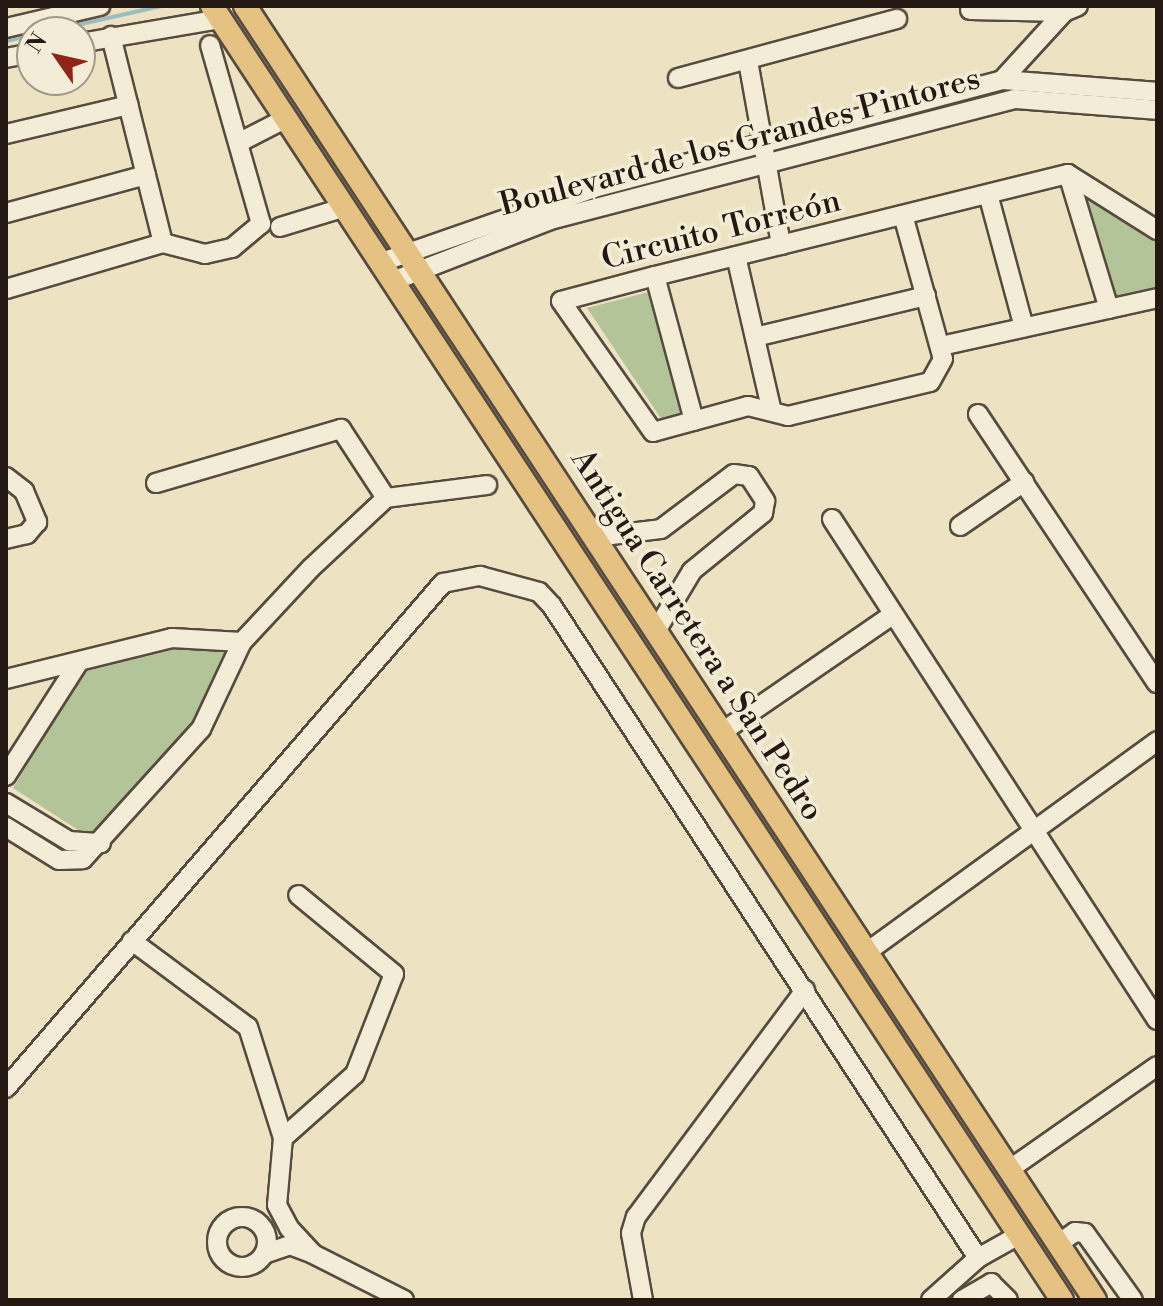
<!DOCTYPE html>
<html>
<head>
<meta charset="utf-8">
<style>
	body { margin:0 }
	#map { position:relative; width:1163px; height:1306px; overflow:hidden; background:#ede3c3; font-family:"Libre Bodoni",serif }
	div>[style] { position:absolute }
	.green>* { inset:0; background:#b3c598 }
	.stream>* { height:4px; margin:-2px; padding:0 2px; transform-origin:2px; border-radius:2px; background:#9bbdbb }
	.roads { filter:drop-shadow(2px 0 #564b3e) drop-shadow(-2px 0 #564b3e) drop-shadow(0 2px #564b3e) drop-shadow(0 -2px #564b3e) }
	.minor>* { height:18px; margin:-9px; padding:0 9px; transform-origin:9px; border-radius:9px; background:#f3edd8 }
	.minor>.ring { margin:-9px; padding:0; box-sizing:content-box; background:none; border:18px solid #f3edd8; border-radius:50% }
	.major>* { height:22px; margin:-11px; padding:0 11px; transform-origin:11px; border-radius:11px; background:#e6c282 }
	span { translate:-50% -50%; white-space:nowrap; text-align:center; line-height:1.15; -webkit-text-stroke:7px #f3edd8; paint-order:stroke }
	.street-label { font-size:32px; color:#241812 }
	.frame { position:absolute; inset:0; border:8px solid #241812; pointer-events:none }
	.north { position:absolute; left:16px; top:16px; width:80px; height:80px; box-sizing:border-box; background:#f3edd8; border:2px solid #a09889; border-radius:50%; rotate:304deg; font-size:22px; font-weight:700; line-height:32px; text-align:center; color:#241812 }
	.north::after { content:''; display:block; margin:auto; width:28px; height:36px; background:#8f2418; clip-path:polygon(50% 0,100% 100%,50% 72%,0 100%) }
</style>
</head>
<body>
<div id="map">
	<div class="green">
		<i style="clip-path:polygon(1083px 192px,1157px 240px,1157px 291px,1113px 300px)"></i>
		<i style="clip-path:polygon(656px 290px,686px 412px,664px 423px,587px 308px)"></i>
		<i style="clip-path:polygon(181px 645px,215px 647px,232px 656px,191px 727px,89px 837px,13px 788px,88px 665px)"></i>
	</div>
	<div class="stream">
		<i style="left:46px;top:32px;width:118px;rotate:-12.7deg"></i>
		<i style="left:6px;top:41px;width:27px;rotate:-13deg"></i>
	</div>
	<div class="roads">
		<div class="minor">
			<i style="left:970px;top:10px;width:94px;rotate:1.2deg"></i>
			<i style="left:6px;top:28px;width:97px;rotate:-13.2deg"></i>
			<i style="left:111px;top:36px;width:213px;rotate:75.9deg"></i>
			<i style="left:80px;top:43px;width:143px;rotate:-9.7deg"></i>
			<i style="left:6px;top:58px;width:26px;rotate:-11deg"></i>
			<i style="left:748px;top:61px;width:187px;rotate:79.8deg"></i>
			<i style="left:678px;top:78px;width:227px;rotate:-15.1deg"></i>
			<i style="left:1002px;top:80px;width:92px;rotate:-47.6deg"></i>
			<i style="left:1064px;top:12px;width:15px;rotate:-23deg"></i>
			<i style="left:6px;top:134px;width:126px;rotate:-13.3deg"></i>
			<i style="left:240px;top:142px;width:53px;rotate:-27.1deg"></i>
			<i style="left:1068px;top:174px;width:141px;rotate:73.1deg"></i>
			<i style="left:988px;top:194px;width:138px;rotate:74.9deg"></i>
			<i style="left:6px;top:213px;width:145px;rotate:-15.2deg"></i>
			<i style="left:903px;top:215px;width:149px;rotate:74.5deg"></i>
			<i style="left:943px;top:359px;width:26px;rotate:119deg"></i>
			<i style="left:930px;top:382px;width:146px;rotate:166.5deg"></i>
			<i style="left:788px;top:416px;width:41px;rotate:-166deg"></i>
			<i style="left:748px;top:406px;width:98px;rotate:164.7deg"></i>
			<i style="left:653px;top:432px;width:160px;rotate:-125.1deg"></i>
			<i style="left:561px;top:301px;width:97px;rotate:-14.9deg"></i>
			<i style="left:655px;top:276px;width:425px;rotate:-13.9deg"></i>
			<i style="left:1068px;top:174px;width:105px;rotate:32.2deg"></i>
			<i style="left:280px;top:227px;width:69px;rotate:-16.9deg"></i>
			<i style="left:736px;top:256px;width:156px;rotate:77deg"></i>
			<i style="left:382px;top:262px;width:225px;rotate:-19.2deg"></i>
			<i style="left:594px;top:188px;width:422px;rotate:-14.8deg"></i>
			<i style="left:1002px;top:80px;width:155px;rotate:4.4deg"></i>
			<i style="left:655px;top:276px;width:150px;rotate:74.9deg"></i>
			<i style="left:393px;top:281px;width:168px;rotate:-21.2deg"></i>
			<i style="left:550px;top:220px;width:480px;rotate:-14.6deg"></i>
			<i style="left:1015px;top:99px;width:142px;rotate:4.4deg"></i>
			<i style="left:6px;top:289px;width:164px;rotate:-16.3deg"></i>
			<i style="left:163px;top:243px;width:43px;rotate:14.7deg"></i>
			<i style="left:205px;top:254px;width:28px;rotate:-13deg"></i>
			<i style="left:232px;top:248px;width:38px;rotate:-40deg"></i>
			<i style="left:261px;top:224px;width:186px;rotate:-105.9deg"></i>
			<i style="left:755px;top:337px;width:176px;rotate:-13.5deg"></i>
			<i style="left:941px;top:346px;width:221px;rotate:-12.5deg"></i>
			<i style="left:978px;top:414px;width:323px;rotate:56.4deg"></i>
			<i style="left:6px;top:477px;width:23px;rotate:38deg"></i>
			<i style="left:24px;top:491px;width:34px;rotate:67deg"></i>
			<i style="left:37px;top:522px;width:16px;rotate:130deg"></i>
			<i style="left:27px;top:534px;width:22px;rotate:167deg"></i>
			<i style="left:156px;top:483px;width:193px;rotate:-16.3deg"></i>
			<i style="left:341px;top:429px;width:82px;rotate:56.9deg"></i>
			<i style="left:832px;top:519px;width:597px;rotate:57.03deg"></i>
			<i style="left:960px;top:526px;width:78px;rotate:-34.5deg"></i>
			<i style="left:595px;top:537px;width:66px;rotate:-6.9deg"></i>
			<i style="left:661px;top:529px;width:91px;rotate:-37deg"></i>
			<i style="left:734px;top:474px;width:15px;rotate:8deg"></i>
			<i style="left:749px;top:476px;width:30px;rotate:57deg"></i>
			<i style="left:765px;top:501px;width:12px;rotate:99deg"></i>
			<i style="left:763px;top:513px;width:92px;rotate:140.8deg"></i>
			<i style="left:692px;top:571px;width:70px;rotate:121deg"></i>
			<i style="left:6px;top:679px;width:171px;rotate:-13.9deg"></i>
			<i style="left:172px;top:638px;width:70px;rotate:3.3deg"></i>
			<i style="left:722px;top:732px;width:206px;rotate:-34.5deg"></i>
			<i style="left:6px;top:776px;width:135px;rotate:-57.4deg"></i>
			<i style="left:6px;top:803px;width:74px;rotate:31.1deg"></i>
			<i style="left:69px;top:841px;width:32px;rotate:4deg"></i>
			<i style="left:6px;top:827px;width:62px;rotate:31.9deg"></i>
			<i style="left:59px;top:860px;width:24px;rotate:-2deg"></i>
			<i style="left:83px;top:859px;width:176px;rotate:-47.8deg"></i>
			<i style="left:201px;top:729px;width:96px;rotate:-64.8deg"></i>
			<i style="left:242px;top:642px;width:101px;rotate:-47deg"></i>
			<i style="left:311px;top:568px;width:103px;rotate:-43deg"></i>
			<i style="left:386px;top:498px;width:102px;rotate:-7.3deg"></i>
			<i style="left:132px;top:941px;width:144px;rotate:36.6deg"></i>
			<i style="left:248px;top:1027px;width:116px;rotate:72.5deg"></i>
			<i style="left:283px;top:1138px;width:67px;rotate:95.1deg"></i>
			<i style="left:277px;top:1205px;width:26px;rotate:62deg"></i>
			<i style="left:289px;top:1228px;width:35px;rotate:47deg"></i>
			<i style="left:313px;top:1254px;width:102px;rotate:26.8deg"></i>
			<i style="left:867px;top:952px;width:359px;rotate:-36deg"></i>
			<i style="left:6px;top:1088px;width:668px;rotate:-49.13deg"></i>
			<i style="left:443px;top:583px;width:38px;rotate:-11deg"></i>
			<i style="left:480px;top:576px;width:61px;rotate:15.2deg"></i>
			<i style="left:539px;top:592px;width:19px;rotate:47deg"></i>
			<i style="left:552px;top:606px;width:779px;rotate:56.84deg"></i>
			<i style="left:978px;top:1258px;width:47px;rotate:-29.3deg"></i>
			<i style="left:283px;top:1138px;width:96px;rotate:-41.6deg"></i>
			<i style="left:355px;top:1074px;width:107px;rotate:-68.7deg"></i>
			<i style="left:394px;top:974px;width:124px;rotate:-140.5deg"></i>
			<i style="left:1010px;top:1169px;width:179px;rotate:-35deg"></i>
			<i class="ring" style="left:217px;top:1217px;width:32px;height:32px"></i>
			<i style="left:1058px;top:1244px;width:21px;rotate:-35deg"></i>
			<i style="left:1075px;top:1232px;width:10px;rotate:6deg"></i>
			<i style="left:1085px;top:1233px;width:82px;rotate:54.4deg"></i>
			<i style="left:264px;top:1254px;width:28px;rotate:-19deg"></i>
			<i style="left:290px;top:1245px;width:22px;rotate:21deg"></i>
			<i style="left:643px;top:1300px;width:68px;rotate:-100.2deg"></i>
			<i style="left:631px;top:1233px;width:17px;rotate:-73deg"></i>
			<i style="left:636px;top:1217px;width:283px;rotate:-53.3deg"></i>
			<i style="left:931px;top:1300px;width:63px;rotate:-41.8deg"></i>
			<i style="left:962px;top:1300px;width:34px;rotate:-30deg"></i>
			<i style="left:991px;top:1283px;width:24px;rotate:45deg"></i>
		</div>
		<div class="major">
			<i style="left:212px;top:6px;width:1548px;rotate:56.7deg"></i>
			<i style="left:245px;top:6px;width:1548px;rotate:56.7deg"></i>
		</div>
	</div>
	<div class="street-label">
		<span style="left:740px;top:142px;rotate:-15deg">Boulevard de los Grandes Pintores</span>
		<span style="left:721px;top:230px;rotate:-14deg">Circuito Torreón</span>
		<span style="left:697px;top:635px;rotate:57deg">Antigua Carretera a San Pedro</span>
	</div>
	<div class="frame"></div>
	<div class="north">N</div>
</div>
</body>
</html>
